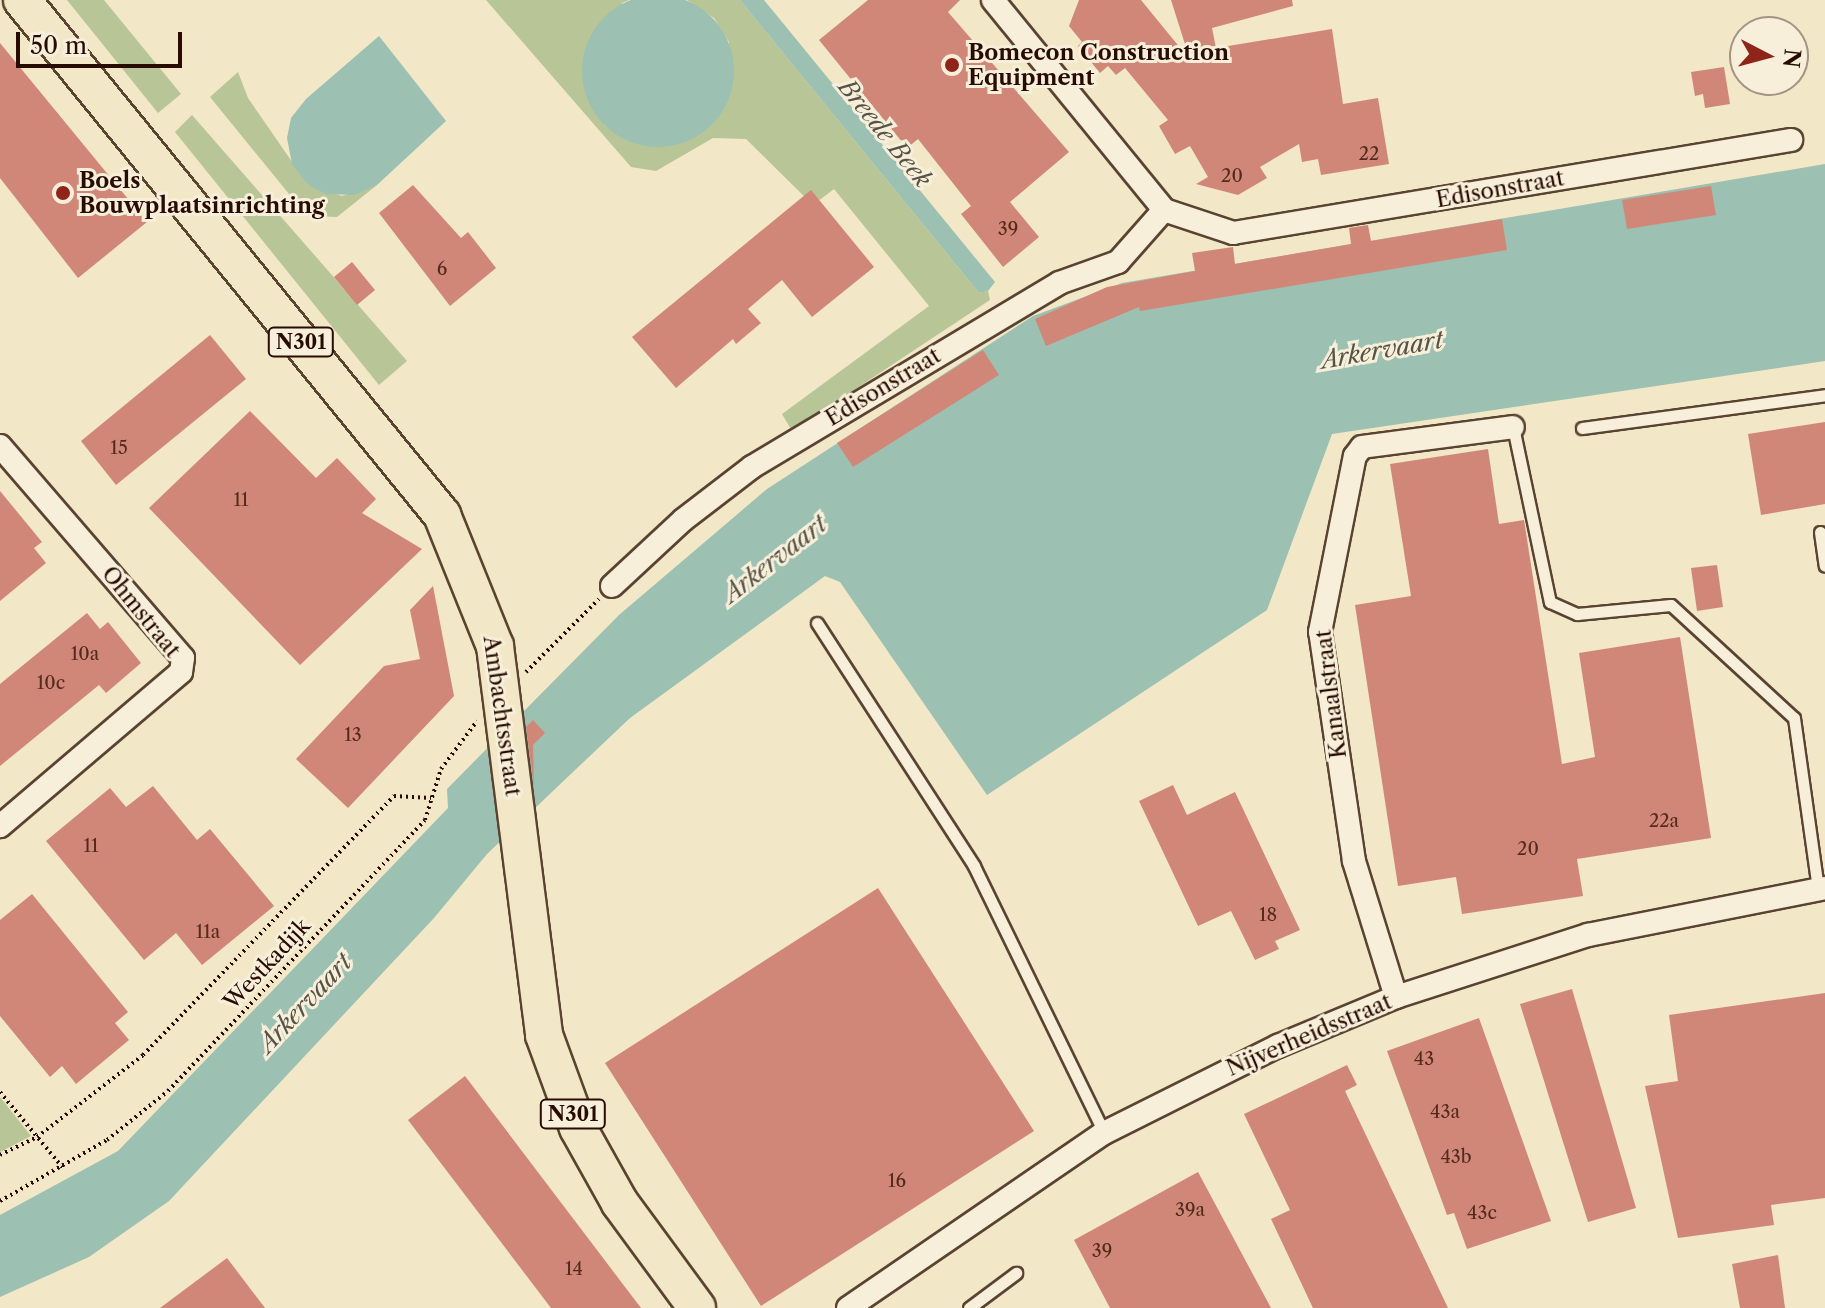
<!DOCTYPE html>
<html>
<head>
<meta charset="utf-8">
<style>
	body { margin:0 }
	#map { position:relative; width:1825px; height:1308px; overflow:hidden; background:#f2e7c6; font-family:"Libre Caslon Text",serif }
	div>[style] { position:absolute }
	.green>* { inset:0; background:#b8c697 }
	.water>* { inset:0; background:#9cc0b1 }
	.round { border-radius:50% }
	.building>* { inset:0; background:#d18778 }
	.path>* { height:4px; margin-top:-2px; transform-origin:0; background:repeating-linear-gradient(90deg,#290c00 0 2px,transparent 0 6px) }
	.roads { filter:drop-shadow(2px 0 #5b4332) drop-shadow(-2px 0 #5b4332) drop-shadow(0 2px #5b4332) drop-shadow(0 -2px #5b4332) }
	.lane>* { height:11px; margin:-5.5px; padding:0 5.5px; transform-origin:5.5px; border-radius:5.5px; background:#f7efda }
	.street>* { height:22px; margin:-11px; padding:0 11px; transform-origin:11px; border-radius:11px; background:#f7efda }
	.primary>* { height:36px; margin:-18px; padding:0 18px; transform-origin:18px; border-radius:18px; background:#f2e7c6 }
	.dots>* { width:22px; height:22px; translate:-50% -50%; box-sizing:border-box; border:4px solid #f7efda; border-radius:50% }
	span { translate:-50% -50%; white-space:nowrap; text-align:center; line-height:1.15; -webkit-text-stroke:6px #f7efda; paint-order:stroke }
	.number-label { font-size:18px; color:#532b1e }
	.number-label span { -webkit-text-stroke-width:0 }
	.shield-label span { padding:2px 6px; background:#f7efda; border:2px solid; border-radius:6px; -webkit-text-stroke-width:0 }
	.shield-label { font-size:20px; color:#290c00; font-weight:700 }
	.poi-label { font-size:22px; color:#290c00; font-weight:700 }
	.left { translate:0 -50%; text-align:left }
	.street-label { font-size:22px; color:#290c00 }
	.water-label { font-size:24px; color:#575447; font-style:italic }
	.north { position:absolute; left:1729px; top:16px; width:80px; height:80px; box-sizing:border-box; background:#f7efda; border:2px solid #a59483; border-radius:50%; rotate:96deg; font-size:22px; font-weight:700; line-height:32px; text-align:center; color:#290c00 }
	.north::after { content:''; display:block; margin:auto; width:28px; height:36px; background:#8f2418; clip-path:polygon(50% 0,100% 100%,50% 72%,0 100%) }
	.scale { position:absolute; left:16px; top:32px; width:166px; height:36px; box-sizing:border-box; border:4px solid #290c00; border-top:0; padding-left:10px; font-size:24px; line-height:28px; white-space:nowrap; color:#290c00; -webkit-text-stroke:6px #f7efda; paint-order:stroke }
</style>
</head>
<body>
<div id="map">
	<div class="green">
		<i style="clip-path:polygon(67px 0,104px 0,181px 94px,158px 113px)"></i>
		<i style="clip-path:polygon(486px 0,629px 0,622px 3px,604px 125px,628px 140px,664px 146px,703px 131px,723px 110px,729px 42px,714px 18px,687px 0,740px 0,979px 293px,988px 291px,990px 300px,792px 431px,782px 414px,929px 306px,834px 189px,813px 205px,746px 139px,713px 138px,656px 171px,631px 167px)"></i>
		<i style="clip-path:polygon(238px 72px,248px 98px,308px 185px,342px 196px,377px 185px,337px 217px,307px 216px,210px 97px)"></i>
		<i style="clip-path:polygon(192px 115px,407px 361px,379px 385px,175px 132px)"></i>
		<i style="clip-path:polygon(0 1097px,31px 1136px,0 1152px)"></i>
	</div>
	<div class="water">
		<i class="round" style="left:582px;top:-5px;width:152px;height:152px"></i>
		<i style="clip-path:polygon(740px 0,764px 0,995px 282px,988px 291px,979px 293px)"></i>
		<i style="clip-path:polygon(379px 36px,446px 121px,377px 185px,354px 195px,326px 194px,308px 185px,292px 164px,287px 138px,291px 118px,306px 99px)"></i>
		<i style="clip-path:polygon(1825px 164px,1825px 361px,1332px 434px,1267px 610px,987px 795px,840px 582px,825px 576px,630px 718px,554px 790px,487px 854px,434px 918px,169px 1201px,89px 1257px,0 1297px,0 1215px,118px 1151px,448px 808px,447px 789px,619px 615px,767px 489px,1033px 316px,1122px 283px)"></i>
	</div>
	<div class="building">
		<i style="clip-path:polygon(868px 0,960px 0,948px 12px,1069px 152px,1010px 202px,1039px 237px,1003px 267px,961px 214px,971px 206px,918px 139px,907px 148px,819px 40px)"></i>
		<i style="clip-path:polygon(1079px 0,1141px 0,1190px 60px,1171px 0,1292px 0,1293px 6px,1212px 28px,1216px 48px,1332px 29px,1343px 104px,1378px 98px,1389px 164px,1321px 175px,1318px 159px,1302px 162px,1299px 144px,1260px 167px,1267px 178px,1238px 195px,1196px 184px,1208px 177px,1190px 146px,1175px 154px,1159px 126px,1168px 120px,1125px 68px,1116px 75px,1108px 66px,1100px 73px,1078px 46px,1082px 42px,1069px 26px)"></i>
		<i style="clip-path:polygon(0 43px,147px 222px,78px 278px,0 178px)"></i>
		<i style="clip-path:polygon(1724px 67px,1730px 104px,1705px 108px,1703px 94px,1695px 96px,1691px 72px)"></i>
		<i style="clip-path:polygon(413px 185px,461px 238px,468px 232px,496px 268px,450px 306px,379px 213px)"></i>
		<i style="clip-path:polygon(1711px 186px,1716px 215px,1627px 229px,1622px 200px)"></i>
		<i style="clip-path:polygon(811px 190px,874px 267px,812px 317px,782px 280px,748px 309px,761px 323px,736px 344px,733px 339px,676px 388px,632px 337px)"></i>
		<i style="clip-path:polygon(1502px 219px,1507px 250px,1140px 311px,1139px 307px,1046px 346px,1035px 319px,1107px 287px,1195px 271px,1192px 253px,1233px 247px,1235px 264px,1351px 244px,1349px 228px,1368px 225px,1371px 241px)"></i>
		<i style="clip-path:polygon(352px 262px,375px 290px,357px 305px,334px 277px)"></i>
		<i style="clip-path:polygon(210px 335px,246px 379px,116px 485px,81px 441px)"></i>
		<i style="clip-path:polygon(983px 350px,999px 375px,853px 467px,837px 443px)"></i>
		<i style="clip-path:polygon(250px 411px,316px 478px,337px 458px,376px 499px,362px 513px,422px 549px,300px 665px,149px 508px)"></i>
		<i style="clip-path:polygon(1825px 422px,1825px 504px,1761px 515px,1748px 434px)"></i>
		<i style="clip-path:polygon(1488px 449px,1499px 524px,1524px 520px,1562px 764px,1595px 757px,1579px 653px,1680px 637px,1711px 838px,1577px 859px,1583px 896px,1462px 914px,1456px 877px,1398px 886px,1355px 605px,1411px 596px,1390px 464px)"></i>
		<i style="clip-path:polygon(0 491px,42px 542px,34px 548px,46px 563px,0 601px)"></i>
		<i style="clip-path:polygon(1717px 565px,1723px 607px,1697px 611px,1691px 568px)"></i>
		<i style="clip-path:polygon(433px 586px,454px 696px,348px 808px,296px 759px,384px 666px,420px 659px,410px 610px)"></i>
		<i style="clip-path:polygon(87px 613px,100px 629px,108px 622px,141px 663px,106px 693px,99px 685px,0 766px,0 684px)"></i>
		<i style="clip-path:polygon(533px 720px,545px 733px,533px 745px,534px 787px,526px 727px)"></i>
		<i style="clip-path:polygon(1173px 785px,1187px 815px,1235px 792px,1300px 930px,1275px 941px,1279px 949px,1255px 960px,1231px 911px,1198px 926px,1139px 801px)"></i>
		<i style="clip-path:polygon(153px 786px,197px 840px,210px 829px,274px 906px,202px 965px,176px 933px,144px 960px,46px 841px,110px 788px,126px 807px)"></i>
		<i style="clip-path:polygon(878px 888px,1034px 1131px,761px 1306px,605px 1063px)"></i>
		<i style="clip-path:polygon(32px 894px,128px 1012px,115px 1023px,129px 1040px,76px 1084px,62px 1066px,50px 1077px,0 1016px,0 920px)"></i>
		<i style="clip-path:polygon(1572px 989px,1636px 1208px,1588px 1222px,1520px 1004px)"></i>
		<i style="clip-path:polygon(1825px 993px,1825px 1198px,1771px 1205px,1774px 1225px,1678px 1238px,1645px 1086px,1678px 1081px,1669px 1015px)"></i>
		<i style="clip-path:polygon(1479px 1018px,1551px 1221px,1467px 1249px,1454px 1213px,1447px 1215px,1387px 1051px)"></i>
		<i style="clip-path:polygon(1347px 1065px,1357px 1085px,1345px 1091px,1448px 1308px,1313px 1308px,1271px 1219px,1290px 1210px,1244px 1114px)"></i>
		<i style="clip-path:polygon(465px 1076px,641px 1308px,551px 1308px,408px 1120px)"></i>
		<i style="clip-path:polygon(1198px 1172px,1271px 1308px,1110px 1308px,1074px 1240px)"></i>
		<i style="clip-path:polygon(1778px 1255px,1785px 1308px,1740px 1308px,1732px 1264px)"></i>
		<i style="clip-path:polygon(227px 1258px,265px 1308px,160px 1308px)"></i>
	</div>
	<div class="path">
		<i style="left:526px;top:672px;width:103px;rotate:-45deg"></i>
		<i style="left:0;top:1092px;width:99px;rotate:50.3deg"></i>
		<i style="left:0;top:1155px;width:41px;rotate:-25.9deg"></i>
		<i style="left:37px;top:1137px;width:134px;rotate:-37.7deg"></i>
		<i style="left:143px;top:1055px;width:361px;rotate:-45.9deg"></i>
		<i style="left:394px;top:796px;width:37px;rotate:3deg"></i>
		<i style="left:0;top:1201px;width:123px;rotate:-29.7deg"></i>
		<i style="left:107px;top:1140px;width:78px;rotate:-38.8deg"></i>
		<i style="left:168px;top:1091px;width:373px;rotate:-46.5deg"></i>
		<i style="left:425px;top:820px;width:53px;rotate:-72.6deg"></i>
		<i style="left:441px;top:769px;width:60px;rotate:-53.1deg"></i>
	</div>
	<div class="roads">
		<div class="lane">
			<i style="left:1513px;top:427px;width:179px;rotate:78.1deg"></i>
			<i style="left:1550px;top:602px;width:30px;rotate:24deg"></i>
			<i style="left:1577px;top:614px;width:94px;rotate:-5.5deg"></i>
			<i style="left:1671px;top:605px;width:167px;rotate:42.6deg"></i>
			<i style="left:1794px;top:718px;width:173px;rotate:82deg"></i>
			<i style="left:1582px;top:428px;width:245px;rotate:-7.7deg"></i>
			<i style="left:1820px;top:532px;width:34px;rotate:82deg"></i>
			<i style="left:817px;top:623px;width:289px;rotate:57.1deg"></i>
			<i style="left:974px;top:866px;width:297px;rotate:64deg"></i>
			<i style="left:969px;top:1308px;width:59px;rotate:-36.7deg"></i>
		</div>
		<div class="street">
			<i style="left:993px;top:0;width:271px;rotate:50.8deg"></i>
			<i style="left:1164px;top:210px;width:73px;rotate:18.4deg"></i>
			<i style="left:1233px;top:233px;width:566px;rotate:-9.46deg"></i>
			<i style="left:0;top:446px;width:280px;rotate:49.2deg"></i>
			<i style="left:183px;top:658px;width:14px;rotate:98deg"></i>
			<i style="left:181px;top:672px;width:238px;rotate:139.6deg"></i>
			<i style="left:612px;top:586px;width:97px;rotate:-42.9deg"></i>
			<i style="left:683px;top:520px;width:87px;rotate:-37.5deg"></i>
			<i style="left:752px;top:467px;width:358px;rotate:-30.9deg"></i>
			<i style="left:1059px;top:283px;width:63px;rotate:-19.6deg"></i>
			<i style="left:1118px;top:262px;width:69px;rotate:-48.5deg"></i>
			<i style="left:1396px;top:997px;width:142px;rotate:-107.2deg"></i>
			<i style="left:1354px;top:861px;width:232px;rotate:-98.4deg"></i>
			<i style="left:1320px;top:632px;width:179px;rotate:-78.8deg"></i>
			<i style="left:1355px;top:456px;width:11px;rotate:-52deg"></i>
			<i style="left:1362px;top:447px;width:152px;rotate:-7.5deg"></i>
			<i style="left:848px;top:1308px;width:310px;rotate:-34.4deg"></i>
			<i style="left:1104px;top:1133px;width:195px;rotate:-26.6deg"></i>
			<i style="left:1278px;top:1046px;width:128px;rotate:-22.6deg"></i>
			<i style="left:1396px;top:997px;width:202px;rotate:-17.9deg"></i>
			<i style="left:1588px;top:935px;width:242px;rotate:-11.2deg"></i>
		</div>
		<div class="primary">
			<i style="left:22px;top:0;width:665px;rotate:50.8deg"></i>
			<i style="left:442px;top:515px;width:141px;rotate:68deg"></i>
			<i style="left:495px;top:646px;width:392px;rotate:82.8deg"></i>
			<i style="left:544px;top:1035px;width:99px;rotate:69.9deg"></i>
			<i style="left:578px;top:1128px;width:86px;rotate:60.8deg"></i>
			<i style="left:620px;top:1203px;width:130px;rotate:53.7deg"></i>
		</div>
	</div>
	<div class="dots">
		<i style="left:952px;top:65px;background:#8f2418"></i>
		<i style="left:63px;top:193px;background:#8f2418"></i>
	</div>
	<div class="number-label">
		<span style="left:1369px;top:154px">22</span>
		<span style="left:1232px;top:176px">20</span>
		<span style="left:1008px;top:229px">39</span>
		<span style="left:442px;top:269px">6</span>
		<span style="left:119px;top:448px">15</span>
		<span style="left:241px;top:500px">11</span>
		<span style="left:85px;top:654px">10a</span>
		<span style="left:51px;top:683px">10c</span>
		<span style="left:353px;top:735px">13</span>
		<span style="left:1664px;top:821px">22a</span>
		<span style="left:91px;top:846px">11</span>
		<span style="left:1528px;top:849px">20</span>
		<span style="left:1268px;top:915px">18</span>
		<span style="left:208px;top:932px">11a</span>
		<span style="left:1424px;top:1059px">43</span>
		<span style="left:1445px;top:1112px">43a</span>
		<span style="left:1456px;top:1157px">43b</span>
		<span style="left:897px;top:1181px">16</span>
		<span style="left:1190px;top:1210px">39a</span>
		<span style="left:1482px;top:1213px">43c</span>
		<span style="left:1102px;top:1251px">39</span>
		<span style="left:574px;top:1269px">14</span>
	</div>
	<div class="shield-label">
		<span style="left:301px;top:342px">N301</span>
		<span style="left:573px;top:1114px">N301</span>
	</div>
	<div class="poi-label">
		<span class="left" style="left:968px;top:65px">Bomecon Construction<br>Equipment</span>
		<span class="left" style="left:79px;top:193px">Boels<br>Bouwplaatsinrichting</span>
	</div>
	<div class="street-label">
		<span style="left:1500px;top:189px;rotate:-10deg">Edisonstraat</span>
		<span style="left:883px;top:387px;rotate:-31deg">Edisonstraat</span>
		<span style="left:141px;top:612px;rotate:51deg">Ohmstraat</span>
		<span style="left:1331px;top:694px;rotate:-97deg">Kanaalstraat</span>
		<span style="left:502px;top:716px;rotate:82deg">Ambachtsstraat</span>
		<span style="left:267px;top:964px;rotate:-47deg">Westkadijk</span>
		<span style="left:1309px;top:1035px;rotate:-23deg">Nijverheidsstraat</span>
	</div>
	<div class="water-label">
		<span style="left:885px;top:133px;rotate:51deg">Breede Beek</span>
		<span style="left:1382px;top:350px;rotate:-10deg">Arkervaart</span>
		<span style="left:775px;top:559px;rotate:-38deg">Arkervaart</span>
		<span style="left:305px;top:1003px;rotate:-47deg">Arkervaart</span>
	</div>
	<div class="north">N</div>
	<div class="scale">50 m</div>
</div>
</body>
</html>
